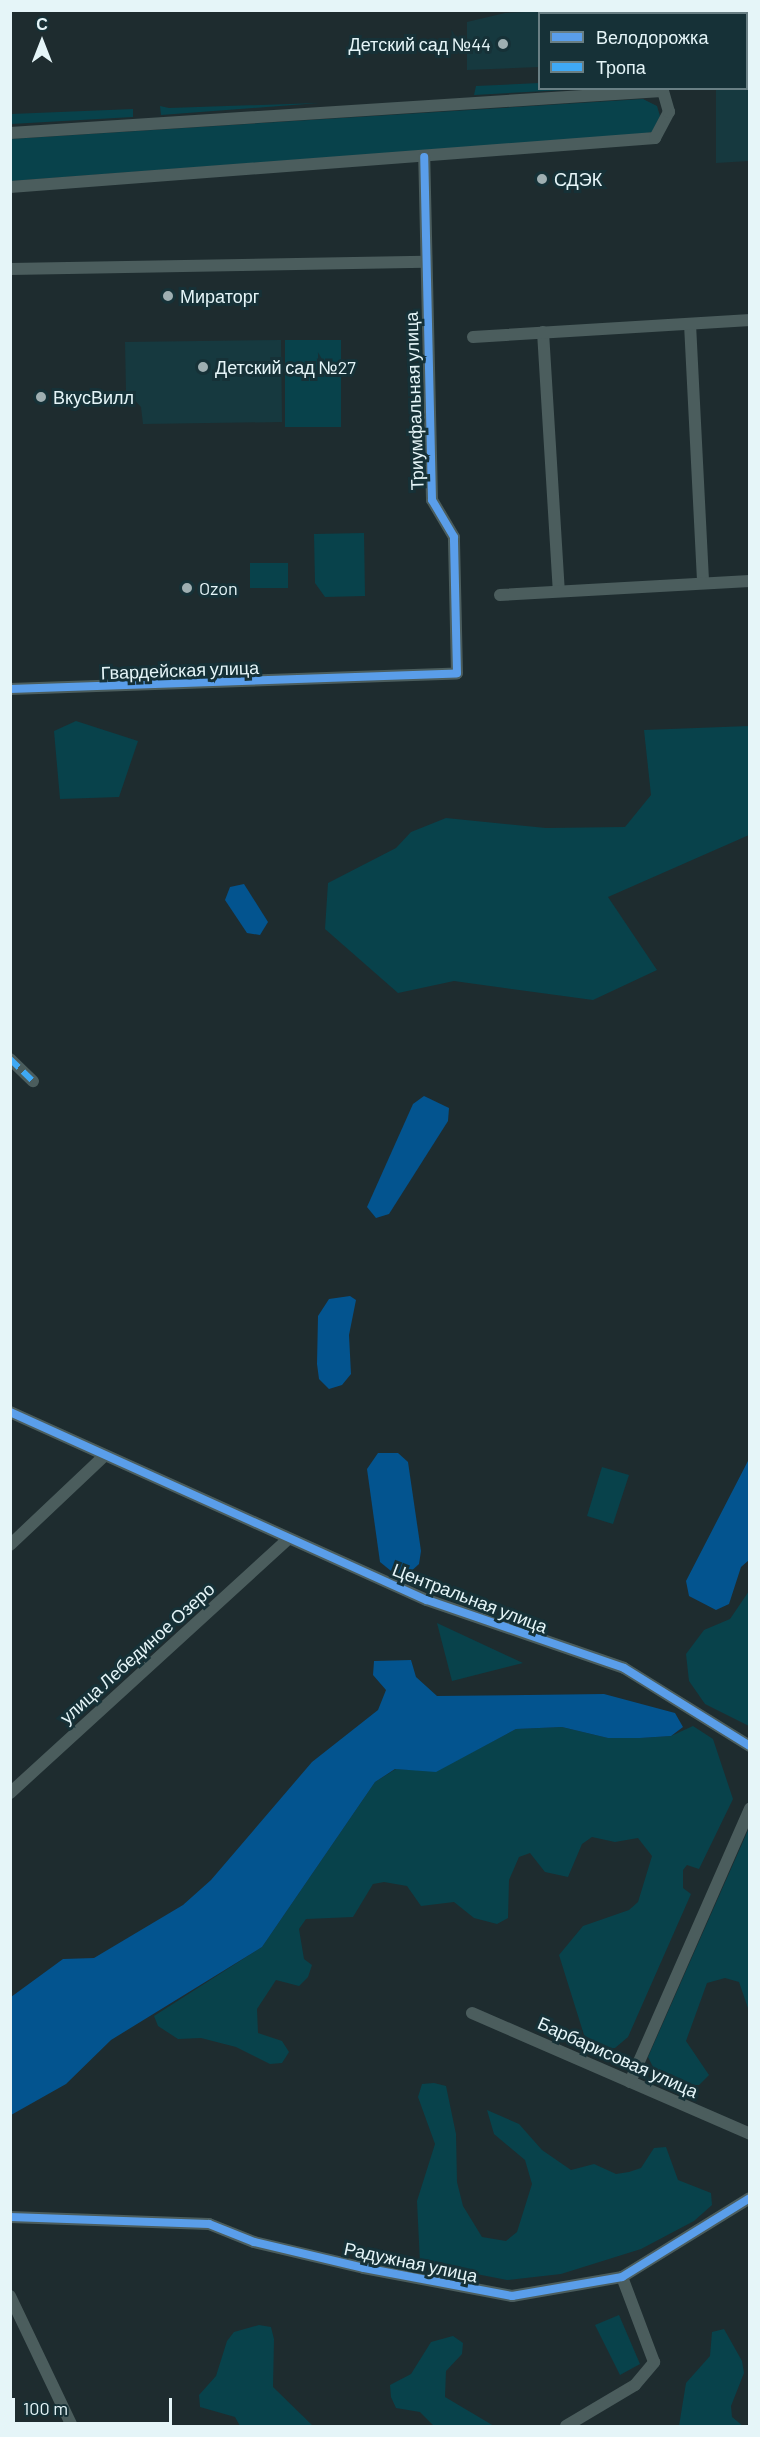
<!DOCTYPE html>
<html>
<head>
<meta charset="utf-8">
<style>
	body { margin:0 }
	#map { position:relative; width:760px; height:2437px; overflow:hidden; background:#1e2c2f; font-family:Barlow,sans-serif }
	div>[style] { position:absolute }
	.built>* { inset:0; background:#16393f }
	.green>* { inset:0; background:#08424b }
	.water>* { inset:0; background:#03548f }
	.minor>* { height:12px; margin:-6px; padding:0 6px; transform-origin:6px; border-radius:6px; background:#4b5d5d }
	.quiet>* { height:6px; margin-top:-3px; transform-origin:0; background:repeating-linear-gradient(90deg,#3fa9f5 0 12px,transparent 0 18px) }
	.cycleway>* { height:8px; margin:-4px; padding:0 4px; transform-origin:4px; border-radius:4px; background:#5a9eea }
	.dots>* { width:16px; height:16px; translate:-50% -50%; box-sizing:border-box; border:3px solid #163137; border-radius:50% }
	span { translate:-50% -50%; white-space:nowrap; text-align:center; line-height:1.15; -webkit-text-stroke:6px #163137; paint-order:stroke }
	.poi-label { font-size:18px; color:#e5f5f8 }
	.right { translate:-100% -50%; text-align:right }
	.left { translate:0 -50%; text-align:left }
	.street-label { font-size:18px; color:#e5f5f8 }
	.frame { position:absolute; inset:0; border:12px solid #e5f5f8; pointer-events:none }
	.legend { position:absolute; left:538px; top:12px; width:210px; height:78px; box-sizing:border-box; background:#163137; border:2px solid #697f84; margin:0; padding:8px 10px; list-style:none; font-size:18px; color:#e5f5f8 }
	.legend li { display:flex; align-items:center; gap:12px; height:30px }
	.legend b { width:30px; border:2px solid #697f84 }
	.north { position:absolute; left:12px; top:12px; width:60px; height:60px; -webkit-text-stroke:4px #163137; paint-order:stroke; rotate:0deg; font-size:16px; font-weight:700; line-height:24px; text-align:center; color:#e5f5f8 }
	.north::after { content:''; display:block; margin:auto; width:21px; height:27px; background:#e5f5f8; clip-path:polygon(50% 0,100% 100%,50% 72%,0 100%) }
	.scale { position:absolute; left:12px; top:2398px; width:160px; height:27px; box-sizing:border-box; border:3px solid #e5f5f8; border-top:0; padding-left:8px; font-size:18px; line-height:21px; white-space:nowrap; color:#e5f5f8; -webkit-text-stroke:4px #163137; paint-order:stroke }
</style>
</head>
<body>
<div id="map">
	<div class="built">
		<i style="clip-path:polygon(573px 10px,540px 14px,539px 67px,467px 70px,467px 22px,505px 13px)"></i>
		<i style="clip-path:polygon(716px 11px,749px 11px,749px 161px,716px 163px,716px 89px,746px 88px,746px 14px)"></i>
		<i style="clip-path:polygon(281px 340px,282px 422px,143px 424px,141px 407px,126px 391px,125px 342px)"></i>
	</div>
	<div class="green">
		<i style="clip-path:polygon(539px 83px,540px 88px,582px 89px,474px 95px,476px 86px)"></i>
		<i style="clip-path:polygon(643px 99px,657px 106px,660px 116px,652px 132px,642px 134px,11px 181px,11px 139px)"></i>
		<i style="clip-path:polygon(319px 103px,161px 115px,160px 106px,169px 108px)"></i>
		<i style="clip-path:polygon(133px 109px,133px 117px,11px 124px,11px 114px)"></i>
		<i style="clip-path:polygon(285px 340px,341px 340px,341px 427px,285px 427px)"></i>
		<i style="clip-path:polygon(364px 533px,365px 596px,325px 597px,315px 583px,314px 534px)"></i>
		<i style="clip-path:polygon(250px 563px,288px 563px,288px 588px,250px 588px)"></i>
		<i style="clip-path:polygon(76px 721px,138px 741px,119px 797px,60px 799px,54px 731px)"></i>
		<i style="clip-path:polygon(749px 726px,749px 835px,608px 897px,657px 970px,593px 1000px,454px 981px,398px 993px,325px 929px,328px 883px,396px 848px,411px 832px,446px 818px,546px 828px,625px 827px,651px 795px,644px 730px)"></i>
		<i style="clip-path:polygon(602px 1467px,629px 1475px,613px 1524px,587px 1516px)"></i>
		<i style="clip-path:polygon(749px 1591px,749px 1726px,705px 1704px,689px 1681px,686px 1654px,704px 1630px,730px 1619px)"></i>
		<i style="clip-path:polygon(437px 1623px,523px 1663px,452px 1681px)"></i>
		<i style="clip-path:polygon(693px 1726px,713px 1739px,733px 1799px,699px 1869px,687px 1865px,683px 1870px,683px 1888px,691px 1894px,628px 2037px,615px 2048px,604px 2049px,584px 2035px,559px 1955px,583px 1926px,629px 1910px,638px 1902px,652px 1856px,638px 1838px,615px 1842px,592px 1837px,582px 1844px,568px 1877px,545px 1872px,530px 1853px,519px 1857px,509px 1880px,508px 1918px,497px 1924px,474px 1918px,454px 1902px,421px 1906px,407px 1886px,384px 1882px,373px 1884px,353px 1917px,306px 1919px,299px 1929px,304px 1959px,312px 1965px,308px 1977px,299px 1986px,276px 1980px,257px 2009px,258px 2033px,282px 2041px,289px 2052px,282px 2063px,270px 2064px,236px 2047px,201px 2038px,178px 2039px,158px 2026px,154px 2016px,262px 1947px,375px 1782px,396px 1769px,436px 1771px,516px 1729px,562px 1727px,608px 1738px,640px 1738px,671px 1736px)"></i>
		<i style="clip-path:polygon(749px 1828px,749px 2011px,739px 1982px,725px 1978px,707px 1983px,686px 2041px,709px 2075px,699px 2085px,685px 2085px,653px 2067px,648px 2057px)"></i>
		<i style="clip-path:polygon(434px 2083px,446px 2086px,456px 2134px,457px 2182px,463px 2206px,482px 2237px,506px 2241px,517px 2232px,532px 2184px,525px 2160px,494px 2134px,487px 2110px,519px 2124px,542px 2150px,571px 2170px,594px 2164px,616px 2174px,629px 2172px,641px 2168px,654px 2148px,666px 2147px,678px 2180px,711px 2193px,712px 2205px,694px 2221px,641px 2249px,561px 2274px,507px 2280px,420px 2263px,417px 2201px,435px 2144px,418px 2097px,422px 2084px)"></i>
		<i style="clip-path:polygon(619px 2315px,640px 2364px,620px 2375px,595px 2325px)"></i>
		<i style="clip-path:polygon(259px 2325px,271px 2327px,274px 2339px,273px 2387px,313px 2426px,240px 2426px,235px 2417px,200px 2407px,199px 2395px,216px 2376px,227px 2341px,234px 2332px)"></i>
		<i style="clip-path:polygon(724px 2329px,742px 2361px,744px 2373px,731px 2406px,732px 2417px,743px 2426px,679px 2426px,686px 2383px,710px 2356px,712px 2332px)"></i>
		<i style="clip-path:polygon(453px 2336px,463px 2343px,462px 2354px,446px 2371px,445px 2397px,494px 2426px,434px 2426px,420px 2412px,396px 2408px,391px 2397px,390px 2385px,411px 2374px,431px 2342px)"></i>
	</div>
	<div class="water">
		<i style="clip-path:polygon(244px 884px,268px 922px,260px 935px,247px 933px,225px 900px,230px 887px)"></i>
		<i style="clip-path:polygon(424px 1096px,449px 1108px,448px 1121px,389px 1214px,376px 1218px,367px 1207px,413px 1104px)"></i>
		<i style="clip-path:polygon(350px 1296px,356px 1300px,349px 1335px,351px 1374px,342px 1385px,329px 1389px,319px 1379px,317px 1364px,318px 1316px,329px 1299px)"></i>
		<i style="clip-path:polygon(378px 1453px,398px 1453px,408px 1462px,421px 1551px,419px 1564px,408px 1574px,396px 1575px,380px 1562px,367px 1469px)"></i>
		<i style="clip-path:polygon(749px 1459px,749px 1560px,741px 1567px,729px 1604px,716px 1610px,689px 1596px,686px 1581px)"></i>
		<i style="clip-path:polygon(411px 1660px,416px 1677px,437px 1696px,604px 1694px,675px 1713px,683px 1727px,671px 1736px,640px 1738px,608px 1738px,562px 1727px,516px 1729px,436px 1772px,395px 1769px,375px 1782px,262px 1947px,111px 2040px,66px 2084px,11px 2115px,11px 1997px,63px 1959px,94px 1958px,183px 1905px,211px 1880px,312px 1762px,378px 1710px,386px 1690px,373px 1675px,374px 1661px)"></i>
	</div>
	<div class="minor">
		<i style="left:658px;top:10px;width:4px;rotate:76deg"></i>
		<i style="left:10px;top:133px;width:653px;rotate:-3.69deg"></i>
		<i style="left:10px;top:187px;width:647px;rotate:-4.34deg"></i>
		<i style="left:655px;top:138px;width:30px;rotate:-62deg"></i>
		<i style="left:669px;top:112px;width:25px;rotate:-106deg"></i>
		<i style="left:10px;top:269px;width:415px;rotate:-1deg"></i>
		<i style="left:690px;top:324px;width:259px;rotate:87.1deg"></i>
		<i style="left:543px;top:332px;width:259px;rotate:86.5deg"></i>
		<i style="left:473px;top:337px;width:278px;rotate:-3.5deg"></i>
		<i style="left:500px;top:595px;width:250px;rotate:-3.2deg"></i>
		<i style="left:10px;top:689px;width:447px;rotate:-2deg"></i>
		<i style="left:457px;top:673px;width:136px;rotate:-91.3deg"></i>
		<i style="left:454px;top:537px;width:43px;rotate:-120.7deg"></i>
		<i style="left:432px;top:500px;width:343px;rotate:-91.3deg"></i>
		<i style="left:10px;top:1059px;width:32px;rotate:44deg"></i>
		<i style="left:10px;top:1412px;width:457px;rotate:24.3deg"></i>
		<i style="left:427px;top:1600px;width:208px;rotate:19deg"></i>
		<i style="left:624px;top:1668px;width:148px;rotate:31.8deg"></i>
		<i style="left:10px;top:1545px;width:129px;rotate:-43.4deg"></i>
		<i style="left:10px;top:1793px;width:375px;rotate:-42.4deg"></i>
		<i style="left:472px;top:2013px;width:303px;rotate:23.5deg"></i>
		<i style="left:630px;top:2082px;width:299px;rotate:-66.3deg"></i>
		<i style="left:10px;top:2217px;width:199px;rotate:2deg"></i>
		<i style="left:209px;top:2224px;width:48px;rotate:21.8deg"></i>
		<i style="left:254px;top:2242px;width:113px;rotate:13.3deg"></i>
		<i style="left:364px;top:2268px;width:151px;rotate:10.7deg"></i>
		<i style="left:512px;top:2296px;width:112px;rotate:-9.8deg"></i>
		<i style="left:622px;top:2277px;width:150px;rotate:-31.7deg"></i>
		<i style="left:10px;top:2296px;width:144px;rotate:64.5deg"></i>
		<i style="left:566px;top:2426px;width:80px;rotate:-30.7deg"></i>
		<i style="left:635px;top:2385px;width:30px;rotate:-50deg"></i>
		<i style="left:654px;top:2362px;width:91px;rotate:-110.6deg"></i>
	</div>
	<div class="quiet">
		<i style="left:10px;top:1059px;width:32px;rotate:44deg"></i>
	</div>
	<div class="cycleway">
		<i style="left:10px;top:689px;width:447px;rotate:-2deg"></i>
		<i style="left:457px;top:673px;width:136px;rotate:-91.3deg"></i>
		<i style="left:454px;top:537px;width:43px;rotate:-120.7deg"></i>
		<i style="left:432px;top:500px;width:343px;rotate:-91.3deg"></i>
		<i style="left:10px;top:1412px;width:457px;rotate:24.3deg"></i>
		<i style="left:427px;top:1600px;width:208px;rotate:19deg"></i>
		<i style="left:624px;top:1668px;width:148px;rotate:31.8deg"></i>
		<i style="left:10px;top:2217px;width:199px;rotate:2deg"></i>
		<i style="left:209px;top:2224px;width:48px;rotate:21.8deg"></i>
		<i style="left:254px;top:2242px;width:113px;rotate:13.3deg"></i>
		<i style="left:364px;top:2268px;width:151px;rotate:10.7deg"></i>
		<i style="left:512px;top:2296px;width:112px;rotate:-9.8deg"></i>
		<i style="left:622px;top:2277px;width:150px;rotate:-31.7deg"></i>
	</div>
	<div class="dots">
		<i style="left:503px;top:44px;background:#9fafb2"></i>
		<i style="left:542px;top:179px;background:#9fafb2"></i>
		<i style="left:168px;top:296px;background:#9fafb2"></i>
		<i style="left:203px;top:367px;background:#9fafb2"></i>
		<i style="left:41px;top:397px;background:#9fafb2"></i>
		<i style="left:187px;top:588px;background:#9fafb2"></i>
	</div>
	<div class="poi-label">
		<span class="right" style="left:491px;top:44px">Детский сад №44</span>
		<span class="left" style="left:554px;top:179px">СДЭК</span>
		<span class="left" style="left:180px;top:296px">Мираторг</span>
		<span class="left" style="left:215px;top:367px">Детский сад №27</span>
		<span class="left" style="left:53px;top:397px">ВкусВилл</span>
		<span class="left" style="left:199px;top:588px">Ozon</span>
	</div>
	<div class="street-label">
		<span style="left:414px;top:401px;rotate:-92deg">Триумфальная улица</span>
		<span style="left:180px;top:670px;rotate:-2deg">Гвардейская улица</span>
		<span style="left:470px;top:1598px;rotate:21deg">Центральная улица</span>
		<span style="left:137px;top:1653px;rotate:-42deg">улица Лебединое Озеро</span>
		<span style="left:618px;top:2057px;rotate:24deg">Барбарисовая улица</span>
		<span style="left:411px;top:2262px;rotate:12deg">Радужная улица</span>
	</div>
	<div class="frame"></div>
	<ul class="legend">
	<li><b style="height:8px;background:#5a9eea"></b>Велодорожка</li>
	<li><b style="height:8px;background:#3fa9f5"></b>Тропа</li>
	</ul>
	<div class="north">С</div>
	<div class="scale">100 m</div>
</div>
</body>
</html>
